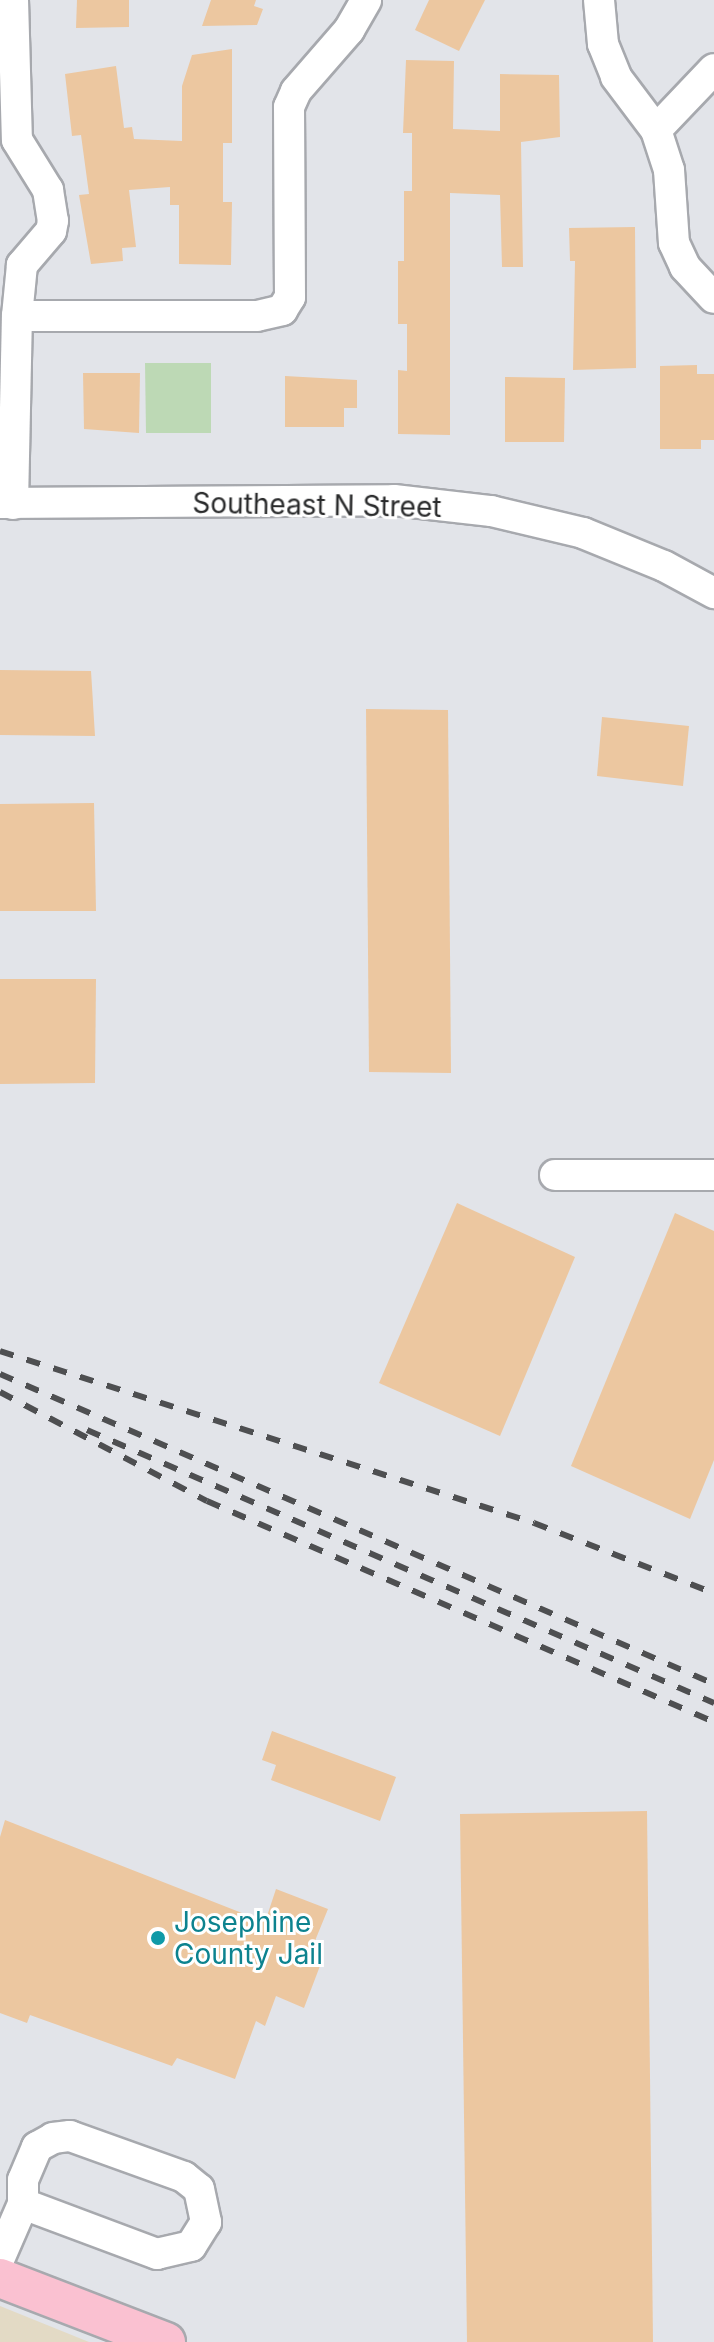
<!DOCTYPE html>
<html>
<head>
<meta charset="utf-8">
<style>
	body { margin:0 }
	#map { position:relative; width:714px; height:2342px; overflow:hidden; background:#e2e4e9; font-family:Inter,sans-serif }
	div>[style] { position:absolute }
	.commercial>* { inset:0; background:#e3dac5 }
	.green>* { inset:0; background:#bdd9b5 }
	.building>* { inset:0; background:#ecc7a0 }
	.roads { filter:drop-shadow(2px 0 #a7a9ae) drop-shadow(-2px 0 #a7a9ae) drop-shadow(0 2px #a7a9ae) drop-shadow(0 -2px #a7a9ae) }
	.minor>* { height:30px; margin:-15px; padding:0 15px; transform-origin:15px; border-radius:15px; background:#fff }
	.major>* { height:38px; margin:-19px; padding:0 19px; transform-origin:19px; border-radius:19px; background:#fac1d1 }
	.rail>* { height:6px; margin-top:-3px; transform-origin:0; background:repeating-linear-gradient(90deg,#4e4f51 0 14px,transparent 0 28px) }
	.dots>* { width:22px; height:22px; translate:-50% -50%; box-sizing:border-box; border:4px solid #fff; border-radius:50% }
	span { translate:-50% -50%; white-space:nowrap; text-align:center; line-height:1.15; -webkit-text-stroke:6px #fff; paint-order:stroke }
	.street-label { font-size:28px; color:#292a2b }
	.culture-label { font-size:28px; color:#0d838f }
	.left { translate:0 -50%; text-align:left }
</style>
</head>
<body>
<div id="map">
	<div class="commercial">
		<i style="clip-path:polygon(0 2306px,89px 2342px,0 2342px)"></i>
	</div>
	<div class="green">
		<i style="clip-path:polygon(145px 363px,211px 363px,211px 433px,146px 433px)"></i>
	</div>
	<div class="building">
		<i style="clip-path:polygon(77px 0,129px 0,129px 27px,76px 28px)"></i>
		<i style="clip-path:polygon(211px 0,256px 0,254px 6px,263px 9px,257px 25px,202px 26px)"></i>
		<i style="clip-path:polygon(429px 0,485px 0,459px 51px,415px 30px)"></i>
		<i style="clip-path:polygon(232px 49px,232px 143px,223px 143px,223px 202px,232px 202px,231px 265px,179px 264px,179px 205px,170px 205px,170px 187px,129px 190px,136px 247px,122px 248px,123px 261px,91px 264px,79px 195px,89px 194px,81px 135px,72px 136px,65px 74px,116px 66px,124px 128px,132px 127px,134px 139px,182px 141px,182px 86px,192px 55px)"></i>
		<i style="clip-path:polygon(406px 60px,454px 61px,453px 129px,500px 131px,500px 74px,559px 75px,560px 137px,521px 142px,523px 267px,502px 267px,500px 195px,450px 193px,450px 435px,398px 434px,398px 370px,407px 371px,407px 324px,398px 324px,398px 261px,404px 261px,404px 191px,412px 191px,412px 133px,403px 133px)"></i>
		<i style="clip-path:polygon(635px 227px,636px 368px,573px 370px,575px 261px,570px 261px,569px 228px)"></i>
		<i style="clip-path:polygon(697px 365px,697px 374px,714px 374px,714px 440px,701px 440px,701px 449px,660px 449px,660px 366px)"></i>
		<i style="clip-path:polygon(83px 373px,140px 373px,139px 433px,84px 429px)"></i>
		<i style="clip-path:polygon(285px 376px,357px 380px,357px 408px,344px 408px,344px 427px,285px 427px)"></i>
		<i style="clip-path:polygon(505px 377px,565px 378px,564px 442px,505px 442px)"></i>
		<i style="clip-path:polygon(0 670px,91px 671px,95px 736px,0 735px)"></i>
		<i style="clip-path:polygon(366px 709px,448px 710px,451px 1073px,369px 1072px)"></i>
		<i style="clip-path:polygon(602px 717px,689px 726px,683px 786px,597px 776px)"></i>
		<i style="clip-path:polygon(94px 803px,96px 911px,0 911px,0 804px)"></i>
		<i style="clip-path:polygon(0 979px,96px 979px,95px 1083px,0 1084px)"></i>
		<i style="clip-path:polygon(457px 1203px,575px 1257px,500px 1436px,379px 1383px)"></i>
		<i style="clip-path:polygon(675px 1213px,714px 1231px,714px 1460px,690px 1519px,571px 1466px)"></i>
		<i style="clip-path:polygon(272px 1731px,396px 1777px,380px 1821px,271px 1780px,276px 1765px,262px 1760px)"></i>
		<i style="clip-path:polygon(647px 1811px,653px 2342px,467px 2342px,460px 1814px)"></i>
		<i style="clip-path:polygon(5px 1820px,265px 1922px,276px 1889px,328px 1909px,310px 1953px,323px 1958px,304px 2008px,276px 1996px,265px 2026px,256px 2021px,235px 2079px,177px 2058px,172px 2066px,30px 2015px,27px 2023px,0 2013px,0 1837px)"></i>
	</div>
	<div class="roads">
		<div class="minor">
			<i style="left:13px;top:0;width:140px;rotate:88.4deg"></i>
			<i style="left:17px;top:140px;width:59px;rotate:58.2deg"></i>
			<i style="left:48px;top:190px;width:31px;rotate:81deg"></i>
			<i style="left:53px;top:221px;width:10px;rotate:101deg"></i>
			<i style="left:51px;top:231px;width:45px;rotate:130.5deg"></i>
			<i style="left:22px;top:265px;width:51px;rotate:95.6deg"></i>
			<i style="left:17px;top:316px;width:240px"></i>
			<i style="left:257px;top:316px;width:26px;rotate:-13deg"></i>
			<i style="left:282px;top:310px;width:15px;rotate:-58deg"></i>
			<i style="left:290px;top:297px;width:190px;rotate:-90.3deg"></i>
			<i style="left:289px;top:107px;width:17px;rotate:-66deg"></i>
			<i style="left:296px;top:91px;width:81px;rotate:-49deg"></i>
			<i style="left:349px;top:30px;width:34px;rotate:-60deg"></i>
			<i style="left:599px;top:0;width:44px;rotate:84.8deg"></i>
			<i style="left:603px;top:44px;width:35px;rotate:68deg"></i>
			<i style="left:616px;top:77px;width:66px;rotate:53deg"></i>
			<i style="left:656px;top:130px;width:42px;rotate:72deg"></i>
			<i style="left:669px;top:170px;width:73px;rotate:86.1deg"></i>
			<i style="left:674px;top:243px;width:26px;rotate:65deg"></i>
			<i style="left:685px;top:267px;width:42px;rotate:46.9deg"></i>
			<i style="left:656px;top:130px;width:84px;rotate:-46.4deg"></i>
			<i style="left:0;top:503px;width:394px;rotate:-0.4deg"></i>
			<i style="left:394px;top:500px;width:98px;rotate:6.5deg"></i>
			<i style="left:491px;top:511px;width:95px;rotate:13.4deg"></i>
			<i style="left:583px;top:533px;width:87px;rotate:22.2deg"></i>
			<i style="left:664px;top:566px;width:57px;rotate:28.4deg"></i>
			<i style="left:13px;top:504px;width:188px;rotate:-88.8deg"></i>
			<i style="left:555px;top:1175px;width:159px"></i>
			<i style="left:0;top:2257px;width:58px;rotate:-66.5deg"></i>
			<i style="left:23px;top:2204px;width:24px;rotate:-90deg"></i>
			<i style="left:23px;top:2180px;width:36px;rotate:-67deg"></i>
			<i style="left:37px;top:2147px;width:18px;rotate:-29deg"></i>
			<i style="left:53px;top:2138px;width:17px;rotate:-7deg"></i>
			<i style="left:70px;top:2136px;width:121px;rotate:19.8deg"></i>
			<i style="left:184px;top:2177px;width:19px;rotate:39deg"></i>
			<i style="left:199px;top:2189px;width:34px;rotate:78deg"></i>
			<i style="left:206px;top:2222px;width:28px;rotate:122deg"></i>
			<i style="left:191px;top:2246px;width:35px;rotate:167deg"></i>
			<i style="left:157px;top:2254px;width:143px;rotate:-159.5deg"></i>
		</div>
		<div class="major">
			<i style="left:0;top:2278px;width:178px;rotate:21.1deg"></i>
		</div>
	</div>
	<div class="rail">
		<i style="left:0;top:1351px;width:561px;rotate:17.85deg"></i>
		<i style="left:534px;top:1523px;width:193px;rotate:21.3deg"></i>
		<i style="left:0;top:1374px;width:778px;rotate:23.47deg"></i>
		<i style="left:0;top:1392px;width:234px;rotate:27.8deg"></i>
		<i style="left:207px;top:1501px;width:553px;rotate:23.55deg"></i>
		<i style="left:87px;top:1430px;width:684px;rotate:23.53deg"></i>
	</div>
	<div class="dots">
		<i style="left:158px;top:1938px;background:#0f9aa8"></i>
	</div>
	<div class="street-label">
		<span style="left:317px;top:505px;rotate:1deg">Southeast N Street</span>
	</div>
	<div class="culture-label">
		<span class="left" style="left:174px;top:1938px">Josephine<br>County Jail</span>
	</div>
</div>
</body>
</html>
